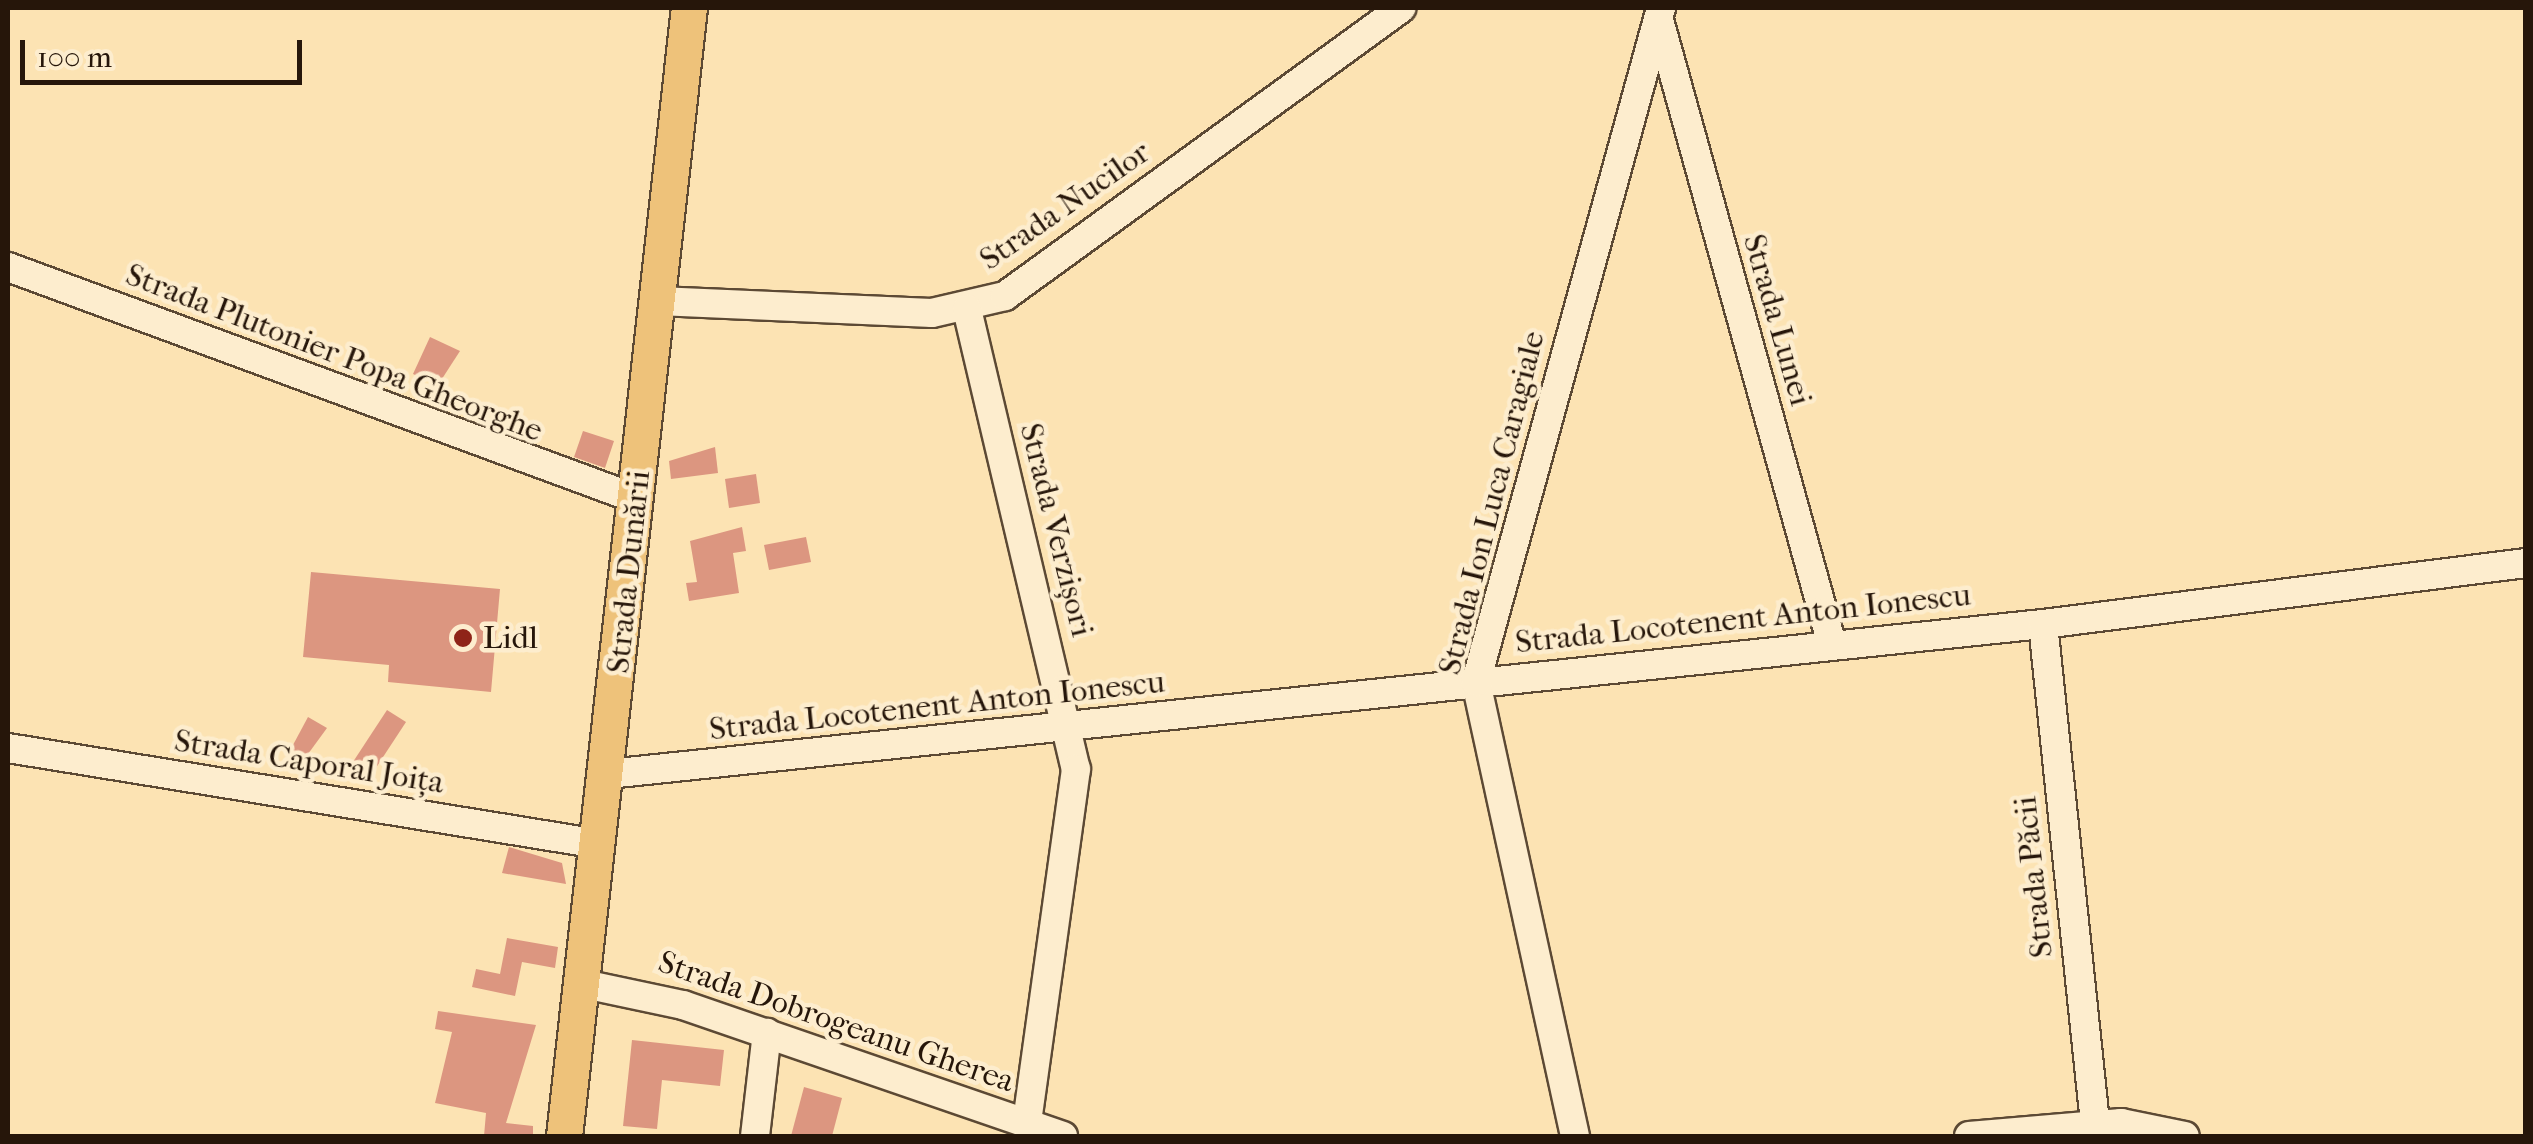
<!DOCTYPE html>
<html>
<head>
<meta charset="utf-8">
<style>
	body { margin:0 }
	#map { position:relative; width:2533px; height:1144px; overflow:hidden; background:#fce3b3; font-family:"IM FELL French Canon",serif }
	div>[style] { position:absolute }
	.building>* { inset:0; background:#dc9680 }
	.roads { filter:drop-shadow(2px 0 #5c4934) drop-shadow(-2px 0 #5c4934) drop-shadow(0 2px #5c4934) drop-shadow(0 -2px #5c4934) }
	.minor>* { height:28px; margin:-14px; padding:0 14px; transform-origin:14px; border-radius:14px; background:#fdedce }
	.major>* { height:35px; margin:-17.5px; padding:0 17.5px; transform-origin:17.5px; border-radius:17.5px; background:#eec27a }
	.dots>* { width:28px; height:28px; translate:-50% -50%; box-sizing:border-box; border:5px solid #fdedce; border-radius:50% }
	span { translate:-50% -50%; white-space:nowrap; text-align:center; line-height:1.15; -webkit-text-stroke:9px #fdedce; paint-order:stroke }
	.street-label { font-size:32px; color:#26160a }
	.poi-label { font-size:32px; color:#26160a }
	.left { translate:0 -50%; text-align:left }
	.frame { position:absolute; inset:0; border:10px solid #26160a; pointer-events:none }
	.scale { position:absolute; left:20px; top:40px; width:282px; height:45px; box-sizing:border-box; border:5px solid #26160a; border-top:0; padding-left:12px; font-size:30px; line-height:35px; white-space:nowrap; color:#26160a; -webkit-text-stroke:8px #fdedce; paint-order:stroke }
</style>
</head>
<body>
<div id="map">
	<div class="building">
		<i style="clip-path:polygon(430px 337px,460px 351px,438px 385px,413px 374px)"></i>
		<i style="clip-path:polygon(583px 431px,614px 441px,605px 468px,574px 457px)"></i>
		<i style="clip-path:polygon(715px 447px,718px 473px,671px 479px,669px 461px)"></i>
		<i style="clip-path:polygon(756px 474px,760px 503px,729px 508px,725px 479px)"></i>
		<i style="clip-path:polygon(742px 527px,746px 551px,733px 553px,739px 593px,689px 601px,686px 583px,697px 582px,690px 541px)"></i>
		<i style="clip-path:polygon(806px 537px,811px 562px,769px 570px,764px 545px)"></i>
		<i style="clip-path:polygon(311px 572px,500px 589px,491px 692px,388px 682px,389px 665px,303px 657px)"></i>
		<i style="clip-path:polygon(387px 710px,406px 722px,368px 780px,349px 768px)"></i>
		<i style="clip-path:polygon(308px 717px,327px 728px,300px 765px,286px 758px)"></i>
		<i style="clip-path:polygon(509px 847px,562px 863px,566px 884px,502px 873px)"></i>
		<i style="clip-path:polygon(507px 938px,558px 947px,555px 968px,522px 962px,515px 996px,472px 987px,476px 969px,500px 974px)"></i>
		<i style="clip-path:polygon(438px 1011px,536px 1025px,506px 1123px,533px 1126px,533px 1136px,484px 1136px,486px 1113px,435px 1103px,452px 1032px,435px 1029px)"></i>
		<i style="clip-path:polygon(632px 1040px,724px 1050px,720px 1086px,662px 1080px,657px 1129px,623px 1126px)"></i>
		<i style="clip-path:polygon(804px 1087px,842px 1098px,832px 1136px,791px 1136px)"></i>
	</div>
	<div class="roads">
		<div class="minor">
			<i style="left:1659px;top:20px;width:644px;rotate:74.52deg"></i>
			<i style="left:8px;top:267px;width:670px;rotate:20.25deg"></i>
			<i style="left:658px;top:301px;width:274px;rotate:2.5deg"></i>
			<i style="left:932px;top:313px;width:75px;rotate:-13.1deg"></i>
			<i style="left:1005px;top:296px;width:490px;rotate:-36deg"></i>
			<i style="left:967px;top:309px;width:473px;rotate:76.7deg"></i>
			<i style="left:1076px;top:769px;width:358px;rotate:97.9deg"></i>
			<i style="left:2043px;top:624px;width:502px;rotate:84.05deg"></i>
			<i style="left:8px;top:748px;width:599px;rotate:9.23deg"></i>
			<i style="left:608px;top:774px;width:1443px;rotate:-5.97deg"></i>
			<i style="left:2043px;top:624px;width:487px;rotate:-7.2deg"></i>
			<i style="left:584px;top:984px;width:101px;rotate:12deg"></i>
			<i style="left:683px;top:1005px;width:402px;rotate:19deg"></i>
			<i style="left:755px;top:1136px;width:104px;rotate:-83.4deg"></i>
			<i style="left:1575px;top:1136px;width:465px;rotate:-102.3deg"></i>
			<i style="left:1476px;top:682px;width:699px;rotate:-74.65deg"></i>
			<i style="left:1969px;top:1136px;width:153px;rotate:-4.9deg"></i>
			<i style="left:2121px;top:1123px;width:65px;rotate:11.5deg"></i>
		</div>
		<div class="major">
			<i style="left:564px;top:1136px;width:1135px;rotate:-83.68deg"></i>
		</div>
	</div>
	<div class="dots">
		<i style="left:463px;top:638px;background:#8f2418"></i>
	</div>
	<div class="street-label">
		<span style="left:1065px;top:206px;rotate:-35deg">Strada Nucilor</span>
		<span style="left:1777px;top:320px;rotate:74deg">Strada Lunei</span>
		<span style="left:334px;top:353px;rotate:21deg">Strada Plutonier Popa Gheorghe</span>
		<span style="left:1492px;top:503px;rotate:-76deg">Strada Ion Luca Caragiale</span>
		<span style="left:1056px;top:530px;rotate:76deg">Strada Verzișori</span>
		<span style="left:629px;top:572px;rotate:-84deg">Strada Dunării</span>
		<span style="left:1743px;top:619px;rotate:-6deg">Strada Locotenent Anton Ionescu</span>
		<span style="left:937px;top:706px;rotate:-6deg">Strada Locotenent Anton Ionescu</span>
		<span style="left:309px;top:762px;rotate:9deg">Strada Caporal Joița</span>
		<span style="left:2034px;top:877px;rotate:-96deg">Strada Păcii</span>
		<span style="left:836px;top:1022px;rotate:19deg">Strada Dobrogeanu Gherea</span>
	</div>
	<div class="poi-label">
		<span class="left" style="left:483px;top:638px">Lidl</span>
	</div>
	<div class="frame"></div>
	<div class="scale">100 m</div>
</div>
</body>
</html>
